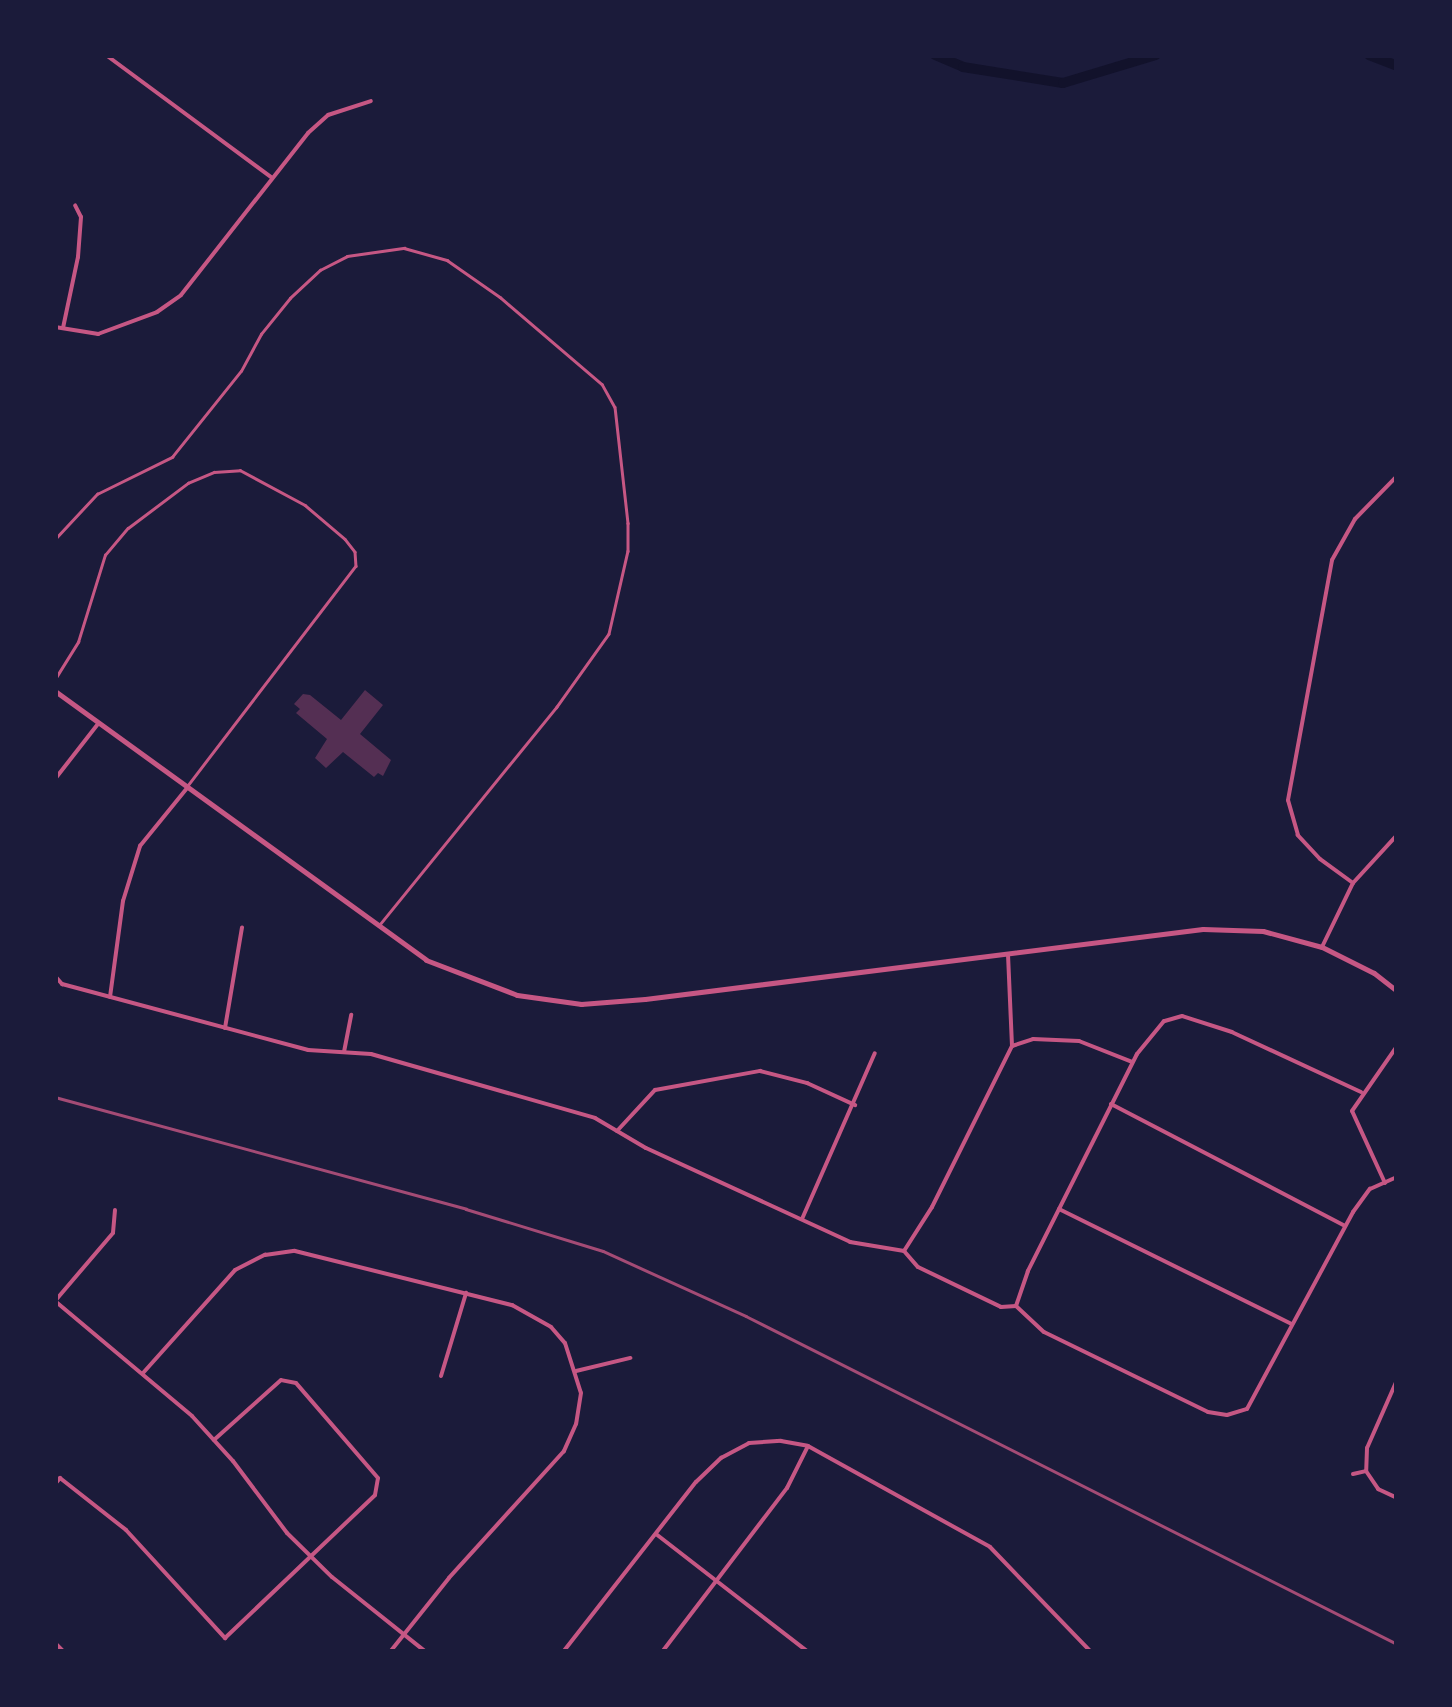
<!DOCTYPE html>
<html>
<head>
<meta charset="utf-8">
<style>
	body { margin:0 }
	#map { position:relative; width:1452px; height:1707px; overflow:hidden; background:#1b1b3a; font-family:Cabin,sans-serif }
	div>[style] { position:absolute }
	.canal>* { height:10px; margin:-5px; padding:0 5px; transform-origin:5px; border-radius:5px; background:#12122b }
	.building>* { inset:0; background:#542f53 }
	.service>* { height:2.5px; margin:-1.25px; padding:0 1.25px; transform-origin:1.25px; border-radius:1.25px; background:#c65784 }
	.minor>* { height:4px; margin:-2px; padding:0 2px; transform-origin:2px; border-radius:2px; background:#c65784 }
	.tertiary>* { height:5px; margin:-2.5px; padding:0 2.5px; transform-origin:2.5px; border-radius:2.5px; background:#c65784 }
	.rail>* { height:2.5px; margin:-1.25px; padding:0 1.25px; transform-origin:1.25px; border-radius:1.25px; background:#a44b75 }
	span { translate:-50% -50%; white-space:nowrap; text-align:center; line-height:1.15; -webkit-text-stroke:10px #1b1b3a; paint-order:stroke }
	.frame { position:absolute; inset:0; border:58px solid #1b1b3a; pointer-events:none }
</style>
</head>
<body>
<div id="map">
	<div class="canal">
		<i style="left:935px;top:55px;width:30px;rotate:23deg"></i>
		<i style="left:963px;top:67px;width:101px;rotate:9.1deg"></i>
		<i style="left:1063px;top:83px;width:97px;rotate:-16.8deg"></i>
		<i style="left:1369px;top:55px;width:30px;rotate:21deg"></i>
	</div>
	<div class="building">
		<i style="clip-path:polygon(365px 690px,383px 705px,360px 734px,391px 760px,383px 776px,378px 773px,374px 777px,343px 752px,326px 768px,315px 758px,327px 739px,296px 713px,300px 709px,294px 704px,303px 694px,310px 695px,341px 720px)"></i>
	</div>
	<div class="service">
		<i style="left:55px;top:539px;width:62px;rotate:-47deg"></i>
		<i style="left:97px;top:494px;width:84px;rotate:-26.3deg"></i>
		<i style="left:172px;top:457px;width:110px;rotate:-51.3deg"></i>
		<i style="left:241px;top:371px;width:42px;rotate:-61.6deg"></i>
		<i style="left:261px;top:334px;width:46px;rotate:-51.1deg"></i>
		<i style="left:290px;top:298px;width:41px;rotate:-43deg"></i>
		<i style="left:320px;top:270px;width:30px;rotate:-27deg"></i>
		<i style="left:347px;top:256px;width:58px;rotate:-8deg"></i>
		<i style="left:404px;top:248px;width:45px;rotate:15.6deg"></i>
		<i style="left:447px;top:260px;width:65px;rotate:34.9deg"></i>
		<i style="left:500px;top:297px;width:134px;rotate:40.5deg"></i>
		<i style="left:602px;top:384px;width:26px;rotate:61deg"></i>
		<i style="left:615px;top:407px;width:117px;rotate:83.6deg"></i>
		<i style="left:628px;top:523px;width:28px;rotate:90deg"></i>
		<i style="left:628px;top:551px;width:85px;rotate:102.9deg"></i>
		<i style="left:609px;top:634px;width:90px;rotate:125.5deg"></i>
		<i style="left:557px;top:707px;width:282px;rotate:129.1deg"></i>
		<i style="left:55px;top:679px;width:44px;rotate:-58.1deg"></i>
		<i style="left:78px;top:642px;width:91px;rotate:-72.8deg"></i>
		<i style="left:105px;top:555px;width:35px;rotate:-50deg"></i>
		<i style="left:128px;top:528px;width:75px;rotate:-36.9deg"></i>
		<i style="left:188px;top:483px;width:28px;rotate:-23deg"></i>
		<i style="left:214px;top:472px;width:26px;rotate:-4deg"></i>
		<i style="left:240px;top:470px;width:74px;rotate:28.3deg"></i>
		<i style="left:305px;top:505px;width:52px;rotate:40.4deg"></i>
		<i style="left:345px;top:539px;width:16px;rotate:52deg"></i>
		<i style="left:355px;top:552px;width:14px;rotate:86deg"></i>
		<i style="left:356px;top:566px;width:277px;rotate:127.4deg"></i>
	</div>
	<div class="minor">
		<i style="left:106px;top:55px;width:205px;rotate:36.5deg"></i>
		<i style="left:55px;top:327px;width:44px;rotate:9.2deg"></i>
		<i style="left:98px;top:334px;width:63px;rotate:-20.4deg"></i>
		<i style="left:157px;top:312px;width:29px;rotate:-35deg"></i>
		<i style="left:181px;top:295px;width:206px;rotate:-51.9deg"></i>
		<i style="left:308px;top:133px;width:27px;rotate:-42deg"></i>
		<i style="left:328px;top:115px;width:45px;rotate:-18deg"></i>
		<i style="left:63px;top:328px;width:73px;rotate:-78.1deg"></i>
		<i style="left:78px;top:257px;width:40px;rotate:-85.7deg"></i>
		<i style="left:81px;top:217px;width:13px;rotate:-117deg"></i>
		<i style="left:55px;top:779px;width:70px;rotate:-52deg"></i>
		<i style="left:1353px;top:883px;width:41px;rotate:-144deg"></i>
		<i style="left:1320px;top:859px;width:33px;rotate:-133deg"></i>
		<i style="left:1298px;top:835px;width:36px;rotate:-106deg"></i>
		<i style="left:1288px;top:800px;width:244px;rotate:-79.6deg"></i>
		<i style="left:1332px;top:560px;width:47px;rotate:-60.7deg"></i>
		<i style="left:1355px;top:519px;width:60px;rotate:-45.7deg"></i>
		<i style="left:1322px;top:947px;width:71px;rotate:-64.2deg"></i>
		<i style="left:1353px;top:883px;width:65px;rotate:-47.5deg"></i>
		<i style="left:55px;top:976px;width:11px;rotate:49deg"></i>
		<i style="left:62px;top:984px;width:255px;rotate:15deg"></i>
		<i style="left:308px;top:1050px;width:63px;rotate:3.6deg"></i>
		<i style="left:371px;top:1054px;width:233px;rotate:15.9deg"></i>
		<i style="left:595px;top:1118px;width:59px;rotate:30.5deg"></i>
		<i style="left:646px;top:1148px;width:225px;rotate:24.7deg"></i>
		<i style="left:850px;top:1242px;width:55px;rotate:9.5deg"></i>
		<i style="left:904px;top:1251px;width:52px;rotate:-57.5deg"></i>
		<i style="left:932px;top:1207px;width:180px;rotate:-63.6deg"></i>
		<i style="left:1012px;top:1046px;width:90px;rotate:-92.5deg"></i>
		<i style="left:110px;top:997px;width:97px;rotate:-82.3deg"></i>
		<i style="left:123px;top:901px;width:58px;rotate:-72.8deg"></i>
		<i style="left:140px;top:846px;width:76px;rotate:-50.9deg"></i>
		<i style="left:225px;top:1028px;width:102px;rotate:-80.4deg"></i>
		<i style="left:1012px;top:1046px;width:22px;rotate:-18deg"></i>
		<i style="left:1033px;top:1039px;width:46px;rotate:2.5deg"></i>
		<i style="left:1079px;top:1041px;width:57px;rotate:21.6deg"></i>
		<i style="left:344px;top:1052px;width:38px;rotate:-79deg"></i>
		<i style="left:1361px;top:1092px;width:142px;rotate:-155.1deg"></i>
		<i style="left:1232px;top:1032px;width:52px;rotate:-162.3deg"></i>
		<i style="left:1182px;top:1016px;width:19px;rotate:164deg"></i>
		<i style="left:1164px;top:1021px;width:43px;rotate:129.3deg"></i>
		<i style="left:1137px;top:1054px;width:243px;rotate:116.7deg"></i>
		<i style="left:1028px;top:1271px;width:37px;rotate:109deg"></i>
		<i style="left:1016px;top:1306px;width:38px;rotate:43deg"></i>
		<i style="left:1044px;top:1332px;width:182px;rotate:26deg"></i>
		<i style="left:1208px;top:1412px;width:19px;rotate:9deg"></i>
		<i style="left:1227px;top:1415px;width:21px;rotate:-17deg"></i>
		<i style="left:1247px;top:1409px;width:224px;rotate:-61.7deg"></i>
		<i style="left:1353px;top:1212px;width:29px;rotate:-54deg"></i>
		<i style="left:1370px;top:1189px;width:30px;rotate:-24deg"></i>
		<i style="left:1111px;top:1104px;width:264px;rotate:27.5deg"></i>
		<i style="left:617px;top:1131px;width:56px;rotate:-47.2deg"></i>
		<i style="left:655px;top:1090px;width:107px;rotate:-10.3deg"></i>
		<i style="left:760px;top:1071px;width:49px;rotate:14.3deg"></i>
		<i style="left:807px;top:1083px;width:53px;rotate:24.6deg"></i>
		<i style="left:1385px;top:1183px;width:79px;rotate:-114.6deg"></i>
		<i style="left:1352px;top:1111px;width:79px;rotate:-55.3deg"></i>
		<i style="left:1059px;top:1209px;width:260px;rotate:26.3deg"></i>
		<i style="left:115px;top:1210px;width:23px;rotate:95deg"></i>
		<i style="left:113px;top:1233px;width:89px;rotate:130.5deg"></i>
		<i style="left:55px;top:1301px;width:179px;rotate:40deg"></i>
		<i style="left:192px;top:1416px;width:61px;rotate:47.7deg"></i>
		<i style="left:233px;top:1461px;width:90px;rotate:53.1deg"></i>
		<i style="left:287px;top:1533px;width:63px;rotate:44.4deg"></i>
		<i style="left:332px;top:1577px;width:120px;rotate:38.6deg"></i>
		<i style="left:802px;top:1219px;width:181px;rotate:-66.3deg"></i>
		<i style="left:904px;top:1251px;width:21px;rotate:49deg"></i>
		<i style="left:918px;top:1267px;width:92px;rotate:25.7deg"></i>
		<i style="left:1001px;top:1307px;width:15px;rotate:-4deg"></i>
		<i style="left:576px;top:1371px;width:56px;rotate:-13.5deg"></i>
		<i style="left:143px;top:1373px;width:138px;rotate:-48.2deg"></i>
		<i style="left:235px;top:1270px;width:34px;rotate:-27deg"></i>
		<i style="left:265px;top:1255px;width:30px;rotate:-8deg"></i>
		<i style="left:295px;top:1251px;width:224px;rotate:14deg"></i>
		<i style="left:512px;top:1305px;width:45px;rotate:29.4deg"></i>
		<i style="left:551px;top:1327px;width:21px;rotate:49deg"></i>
		<i style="left:565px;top:1343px;width:52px;rotate:72.3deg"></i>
		<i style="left:581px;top:1393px;width:31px;rotate:99deg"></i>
		<i style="left:576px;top:1424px;width:30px;rotate:114deg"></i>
		<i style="left:564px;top:1451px;width:171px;rotate:132.2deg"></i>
		<i style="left:449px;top:1578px;width:95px;rotate:128.6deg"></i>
		<i style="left:441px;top:1376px;width:87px;rotate:-73.2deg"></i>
		<i style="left:1397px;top:1380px;width:74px;rotate:113.8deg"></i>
		<i style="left:1367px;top:1448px;width:23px;rotate:92deg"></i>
		<i style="left:1366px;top:1471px;width:22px;rotate:56deg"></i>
		<i style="left:1378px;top:1489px;width:21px;rotate:25deg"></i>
		<i style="left:1353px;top:1474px;width:13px;rotate:-13deg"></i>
		<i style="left:55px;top:1484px;width:8px;rotate:-50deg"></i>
		<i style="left:60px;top:1478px;width:84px;rotate:38.2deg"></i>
		<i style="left:126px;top:1530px;width:147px;rotate:47.5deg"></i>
		<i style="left:225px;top:1638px;width:207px;rotate:-43.6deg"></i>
		<i style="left:375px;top:1495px;width:17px;rotate:-80deg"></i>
		<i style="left:378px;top:1478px;width:125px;rotate:-130.8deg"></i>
		<i style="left:296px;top:1383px;width:15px;rotate:-169deg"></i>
		<i style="left:281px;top:1380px;width:90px;rotate:138.2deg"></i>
		<i style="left:656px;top:1534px;width:192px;rotate:37.8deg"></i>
		<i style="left:55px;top:1643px;width:13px;rotate:45deg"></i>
		<i style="left:563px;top:1652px;width:216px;rotate:-52deg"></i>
		<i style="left:696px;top:1482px;width:35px;rotate:-44deg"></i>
		<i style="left:721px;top:1458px;width:32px;rotate:-28deg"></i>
		<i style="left:749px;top:1443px;width:32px;rotate:-4deg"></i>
		<i style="left:781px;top:1441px;width:27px;rotate:10deg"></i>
		<i style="left:808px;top:1446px;width:208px;rotate:29deg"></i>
		<i style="left:990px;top:1547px;width:146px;rotate:46.1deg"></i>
		<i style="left:662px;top:1652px;width:206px;rotate:-52.7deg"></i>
		<i style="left:787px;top:1488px;width:47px;rotate:-63.4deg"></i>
	</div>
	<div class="tertiary">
		<i style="left:55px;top:691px;width:458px;rotate:35.9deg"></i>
		<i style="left:426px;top:960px;width:97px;rotate:21deg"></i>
		<i style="left:517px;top:995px;width:65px;rotate:8deg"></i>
		<i style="left:581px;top:1004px;width:64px;rotate:-4.5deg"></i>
		<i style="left:645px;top:999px;width:562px;rotate:-7.15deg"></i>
		<i style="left:1203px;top:929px;width:60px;rotate:1.9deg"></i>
		<i style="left:1263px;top:931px;width:61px;rotate:15.2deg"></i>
		<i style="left:1322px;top:947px;width:58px;rotate:26.6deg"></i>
		<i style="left:1374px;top:973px;width:29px;rotate:38deg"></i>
	</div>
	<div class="rail">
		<i style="left:55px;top:1097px;width:426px;rotate:15.2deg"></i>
		<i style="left:466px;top:1209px;width:143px;rotate:17deg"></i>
		<i style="left:603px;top:1251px;width:157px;rotate:24.4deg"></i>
		<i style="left:746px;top:1316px;width:729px;rotate:26.74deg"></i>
	</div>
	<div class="frame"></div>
</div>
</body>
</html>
